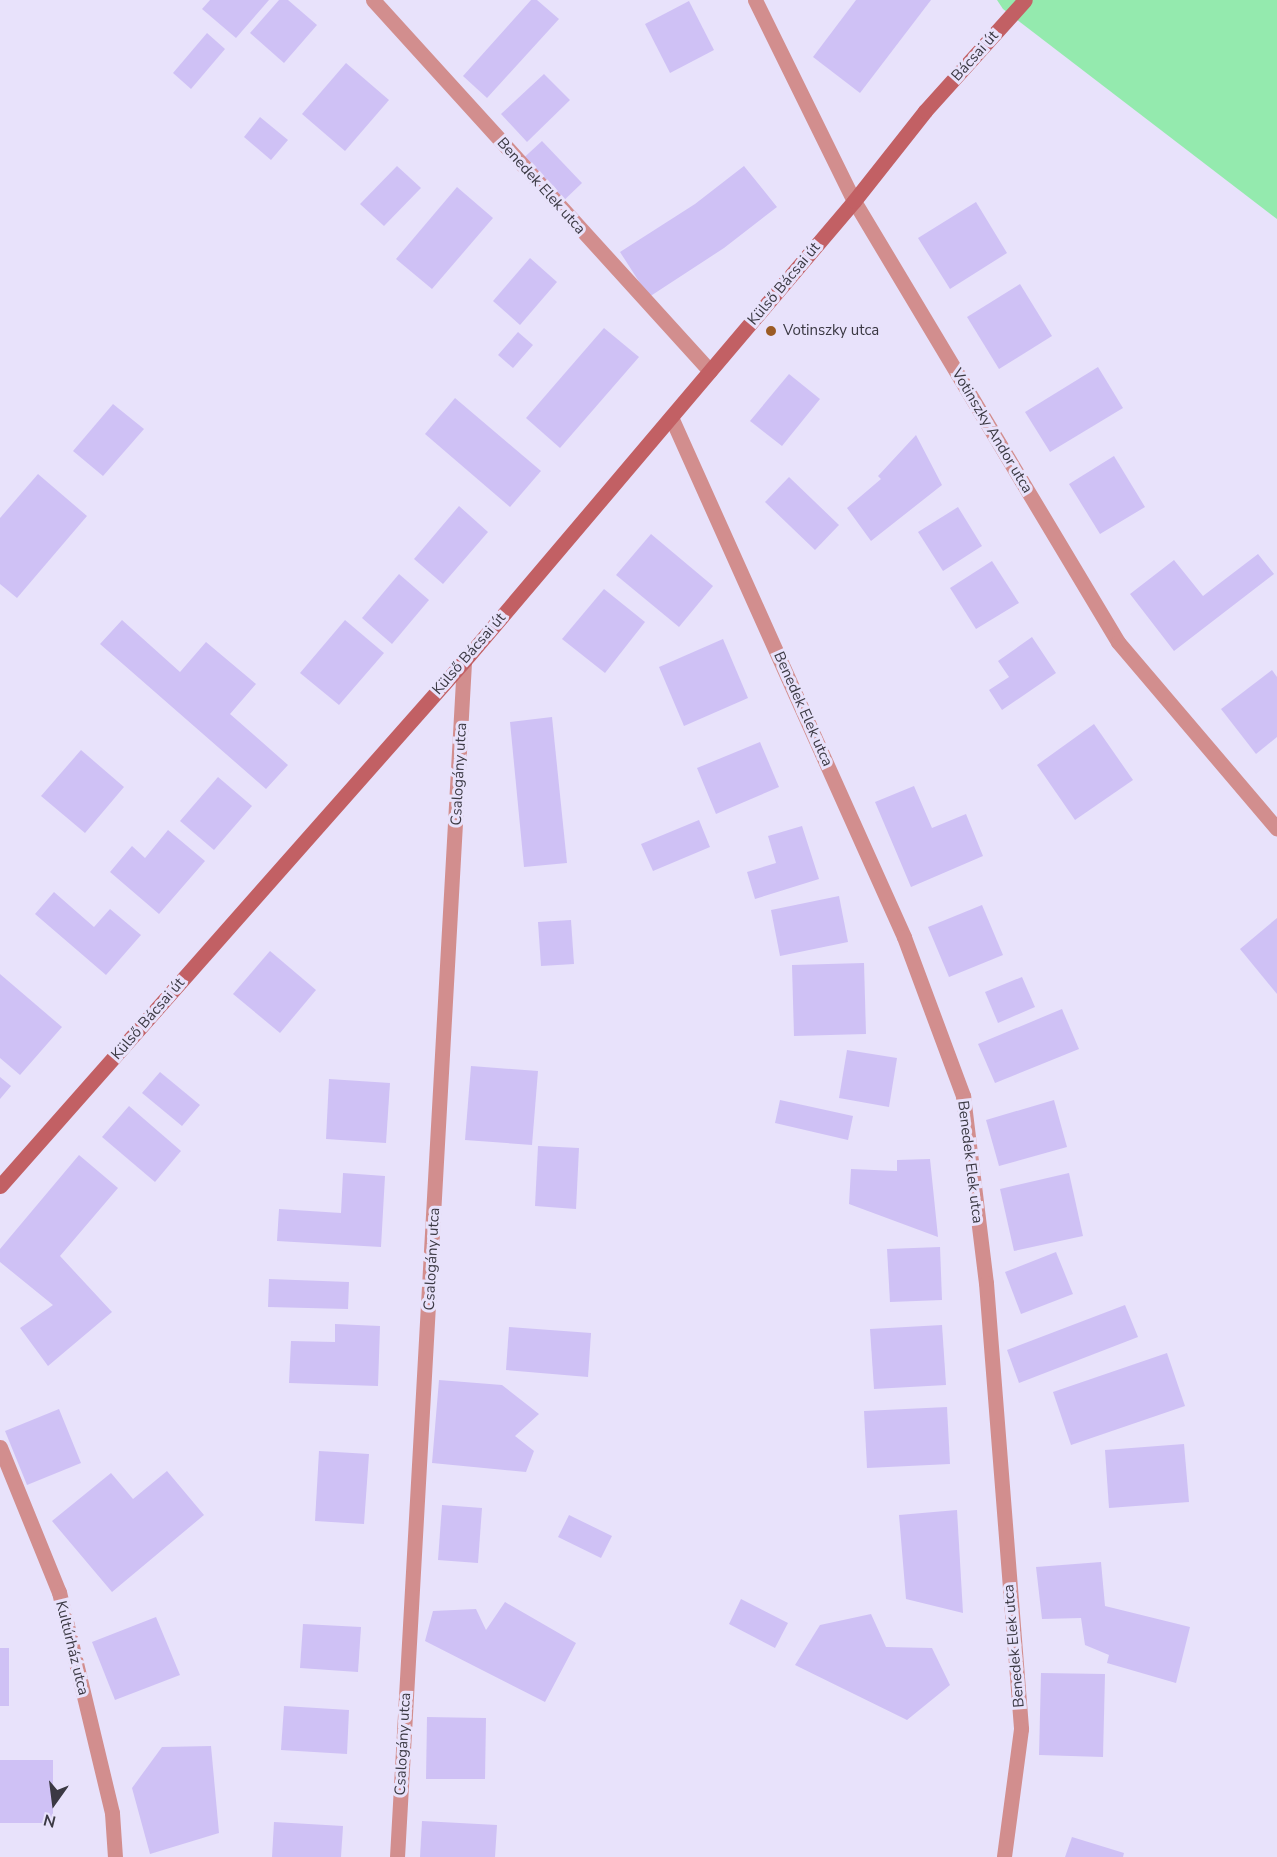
<!DOCTYPE html>
<html>
<head>
<meta charset="utf-8">
<style>
	body { margin:0 }
	#map { position:relative; width:1277px; height:1857px; overflow:hidden; background:#e8e2fb; font-family:"Nunito Sans",sans-serif }
	div>[style] { position:absolute }
	.green>* { inset:0; background:#94eaae }
	.building>* { inset:0; background:#cfc1f5 }
	.minor>* { height:15px; margin:-7.5px; padding:0 7.5px; transform-origin:7.5px; border-radius:7.5px; background:#d28e8e }
	.secondary>* { height:15px; margin:-7.5px; padding:0 7.5px; transform-origin:7.5px; border-radius:7.5px; background:#c26064 }
	.dots>* { width:16px; height:16px; translate:-50% -50%; box-sizing:border-box; border:3px solid #e8e2fb; border-radius:50% }
	span { translate:-50% -50%; white-space:nowrap; text-align:center; line-height:1.15; -webkit-text-stroke:6px #e8e2fb; paint-order:stroke }
	.street-label { font-size:15px; color:#3b3943 }
	.poi-label { font-size:15px; color:#3b3943 }
	.left { translate:0 -50%; text-align:left }
	.north { position:absolute; left:24px; top:1773px; width:60px; height:60px; -webkit-text-stroke:4px #e8e2fb; paint-order:stroke; rotate:194deg; font-size:16px; font-weight:700; line-height:24px; text-align:center; color:#3b3943 }
	.north::after { content:''; display:block; margin:auto; width:21px; height:27px; background:#3b3943; clip-path:polygon(50% 0,100% 100%,50% 72%,0 100%) }
</style>
</head>
<body>
<div id="map">
	<div class="green">
		<i style="clip-path:polygon(997px 0,1277px 0,1277px 219px,1003px 9px)"></i>
	</div>
	<div class="building">
		<i style="clip-path:polygon(210px 0,269px 0,236px 38px,202px 9px)"></i>
		<i style="clip-path:polygon(279px 0,288px 0,317px 25px,284px 63px,250px 33px)"></i>
		<i style="clip-path:polygon(531px 0,537px 0,559px 19px,487px 98px,463px 76px)"></i>
		<i style="clip-path:polygon(856px 0,931px 0,860px 93px,813px 57px)"></i>
		<i style="clip-path:polygon(689px 1px,714px 50px,670px 73px,645px 24px)"></i>
		<i style="clip-path:polygon(207px 33px,225px 49px,191px 89px,173px 73px)"></i>
		<i style="clip-path:polygon(346px 63px,389px 100px,345px 151px,302px 114px)"></i>
		<i style="clip-path:polygon(544px 74px,570px 100px,527px 142px,501px 114px)"></i>
		<i style="clip-path:polygon(260px 117px,288px 140px,271px 160px,244px 137px)"></i>
		<i style="clip-path:polygon(542px 141px,582px 183px,558px 206px,517px 164px)"></i>
		<i style="clip-path:polygon(397px 166px,421px 188px,384px 226px,360px 204px)"></i>
		<i style="clip-path:polygon(744px 166px,777px 207px,724px 248px,649px 297px,620px 252px,695px 204px)"></i>
		<i style="clip-path:polygon(457px 187px,493px 218px,432px 289px,396px 259px)"></i>
		<i style="clip-path:polygon(976px 202px,1007px 253px,950px 289px,918px 238px)"></i>
		<i style="clip-path:polygon(530px 258px,557px 282px,520px 325px,493px 301px)"></i>
		<i style="clip-path:polygon(1020px 284px,1052px 336px,999px 369px,967px 317px)"></i>
		<i style="clip-path:polygon(604px 328px,639px 357px,560px 448px,526px 418px)"></i>
		<i style="clip-path:polygon(518px 332px,533px 345px,513px 368px,498px 355px)"></i>
		<i style="clip-path:polygon(1098px 367px,1123px 408px,1050px 452px,1025px 412px)"></i>
		<i style="clip-path:polygon(789px 374px,820px 399px,782px 446px,750px 421px)"></i>
		<i style="clip-path:polygon(455px 398px,541px 471px,510px 507px,425px 434px)"></i>
		<i style="clip-path:polygon(113px 404px,144px 429px,103px 476px,73px 451px)"></i>
		<i style="clip-path:polygon(916px 435px,942px 485px,871px 541px,847px 508px,881px 479px,878px 476px)"></i>
		<i style="clip-path:polygon(1114px 456px,1145px 507px,1100px 534px,1069px 484px)"></i>
		<i style="clip-path:polygon(38px 474px,87px 516px,17px 598px,0 584px,0 518px)"></i>
		<i style="clip-path:polygon(789px 477px,839px 525px,815px 550px,765px 502px)"></i>
		<i style="clip-path:polygon(459px 506px,488px 532px,443px 584px,414px 559px)"></i>
		<i style="clip-path:polygon(958px 507px,982px 546px,943px 571px,918px 532px)"></i>
		<i style="clip-path:polygon(651px 534px,713px 586px,679px 627px,616px 575px)"></i>
		<i style="clip-path:polygon(1258px 554px,1274px 574px,1174px 651px,1130px 594px,1174px 560px,1203px 596px)"></i>
		<i style="clip-path:polygon(992px 561px,1019px 603px,976px 629px,950px 588px)"></i>
		<i style="clip-path:polygon(399px 574px,429px 600px,392px 644px,362px 618px)"></i>
		<i style="clip-path:polygon(604px 589px,645px 622px,605px 673px,562px 639px)"></i>
		<i style="clip-path:polygon(122px 620px,180px 672px,206px 642px,256px 684px,230px 714px,288px 765px,266px 789px,100px 644px)"></i>
		<i style="clip-path:polygon(345px 620px,384px 653px,339px 705px,300px 673px)"></i>
		<i style="clip-path:polygon(1032px 637px,1056px 673px,1002px 710px,989px 690px,1009px 677px,998px 661px)"></i>
		<i style="clip-path:polygon(723px 639px,748px 698px,684px 726px,659px 667px)"></i>
		<i style="clip-path:polygon(1272px 670px,1277px 677px,1277px 737px,1256px 754px,1221px 709px)"></i>
		<i style="clip-path:polygon(552px 717px,567px 863px,524px 867px,510px 722px)"></i>
		<i style="clip-path:polygon(1094px 724px,1133px 780px,1075px 820px,1037px 765px)"></i>
		<i style="clip-path:polygon(760px 742px,779px 787px,716px 814px,697px 768px)"></i>
		<i style="clip-path:polygon(81px 750px,124px 787px,85px 833px,41px 796px)"></i>
		<i style="clip-path:polygon(218px 777px,252px 806px,214px 850px,180px 821px)"></i>
		<i style="clip-path:polygon(914px 786px,932px 828px,966px 814px,983px 856px,911px 887px,875px 802px)"></i>
		<i style="clip-path:polygon(699px 820px,710px 847px,653px 871px,641px 844px)"></i>
		<i style="clip-path:polygon(802px 826px,819px 879px,755px 899px,747px 872px,776px 863px,768px 836px)"></i>
		<i style="clip-path:polygon(168px 830px,205px 861px,159px 914px,110px 872px,132px 846px,145px 858px)"></i>
		<i style="clip-path:polygon(54px 892px,94px 927px,110px 909px,141px 935px,106px 975px,35px 914px)"></i>
		<i style="clip-path:polygon(839px 896px,848px 942px,780px 956px,771px 910px)"></i>
		<i style="clip-path:polygon(982px 905px,1003px 955px,949px 977px,928px 927px)"></i>
		<i style="clip-path:polygon(1277px 918px,1277px 994px,1240px 949px)"></i>
		<i style="clip-path:polygon(571px 920px,574px 964px,541px 966px,538px 922px)"></i>
		<i style="clip-path:polygon(270px 951px,316px 990px,280px 1033px,233px 994px)"></i>
		<i style="clip-path:polygon(864px 963px,866px 1034px,794px 1036px,792px 965px)"></i>
		<i style="clip-path:polygon(0 974px,62px 1027px,20px 1075px,0 1058px)"></i>
		<i style="clip-path:polygon(1022px 977px,1035px 1007px,998px 1023px,985px 992px)"></i>
		<i style="clip-path:polygon(1062px 1009px,1079px 1049px,995px 1083px,978px 1044px)"></i>
		<i style="clip-path:polygon(847px 1050px,897px 1058px,889px 1107px,839px 1098px)"></i>
		<i style="clip-path:polygon(471px 1066px,538px 1071px,532px 1145px,465px 1140px)"></i>
		<i style="clip-path:polygon(160px 1072px,200px 1105px,182px 1126px,142px 1093px)"></i>
		<i style="clip-path:polygon(0 1077px,11px 1086px,0 1099px)"></i>
		<i style="clip-path:polygon(329px 1079px,390px 1083px,386px 1143px,326px 1139px)"></i>
		<i style="clip-path:polygon(780px 1100px,853px 1116px,848px 1140px,775px 1123px)"></i>
		<i style="clip-path:polygon(1054px 1100px,1067px 1147px,999px 1166px,986px 1120px)"></i>
		<i style="clip-path:polygon(129px 1106px,181px 1151px,155px 1182px,102px 1137px)"></i>
		<i style="clip-path:polygon(538px 1146px,579px 1148px,576px 1209px,535px 1206px)"></i>
		<i style="clip-path:polygon(79px 1155px,118px 1188px,60px 1256px,112px 1312px,48px 1366px,20px 1328px,53px 1305px,0 1262px,0 1249px)"></i>
		<i style="clip-path:polygon(930px 1159px,938px 1237px,849px 1204px,851px 1169px,897px 1171px,897px 1160px)"></i>
		<i style="clip-path:polygon(343px 1173px,385px 1176px,381px 1247px,277px 1241px,279px 1209px,341px 1213px)"></i>
		<i style="clip-path:polygon(1069px 1173px,1083px 1236px,1014px 1251px,1000px 1189px)"></i>
		<i style="clip-path:polygon(940px 1247px,942px 1300px,890px 1302px,887px 1249px)"></i>
		<i style="clip-path:polygon(1056px 1252px,1073px 1294px,1021px 1314px,1005px 1272px)"></i>
		<i style="clip-path:polygon(269px 1279px,349px 1282px,348px 1309px,268px 1307px)"></i>
		<i style="clip-path:polygon(1125px 1305px,1138px 1337px,1019px 1383px,1007px 1350px)"></i>
		<i style="clip-path:polygon(335px 1324px,380px 1326px,378px 1386px,289px 1383px,291px 1341px,335px 1342px)"></i>
		<i style="clip-path:polygon(942px 1325px,946px 1385px,874px 1389px,870px 1329px)"></i>
		<i style="clip-path:polygon(509px 1327px,591px 1333px,588px 1377px,506px 1370px)"></i>
		<i style="clip-path:polygon(1167px 1353px,1185px 1406px,1071px 1445px,1053px 1392px)"></i>
		<i style="clip-path:polygon(439px 1380px,502px 1385px,539px 1414px,515px 1436px,534px 1451px,526px 1472px,432px 1463px)"></i>
		<i style="clip-path:polygon(947px 1407px,950px 1464px,867px 1468px,864px 1411px)"></i>
		<i style="clip-path:polygon(59px 1409px,81px 1463px,27px 1485px,5px 1431px)"></i>
		<i style="clip-path:polygon(1184px 1444px,1189px 1502px,1109px 1508px,1105px 1450px)"></i>
		<i style="clip-path:polygon(319px 1451px,369px 1454px,364px 1524px,315px 1521px)"></i>
		<i style="clip-path:polygon(167px 1471px,204px 1515px,112px 1592px,52px 1521px,111px 1473px,133px 1499px)"></i>
		<i style="clip-path:polygon(442px 1505px,482px 1508px,478px 1563px,438px 1560px)"></i>
		<i style="clip-path:polygon(957px 1510px,963px 1613px,906px 1599px,899px 1515px)"></i>
		<i style="clip-path:polygon(569px 1515px,612px 1536px,601px 1558px,558px 1537px)"></i>
		<i style="clip-path:polygon(1101px 1562px,1105px 1606px,1190px 1627px,1176px 1683px,1107px 1663px,1109px 1655px,1085px 1645px,1081px 1618px,1042px 1619px,1036px 1567px)"></i>
		<i style="clip-path:polygon(741px 1599px,788px 1623px,775px 1648px,729px 1624px)"></i>
		<i style="clip-path:polygon(505px 1602px,576px 1643px,545px 1702px,425px 1641px,433px 1611px,476px 1609px,486px 1630px)"></i>
		<i style="clip-path:polygon(871px 1614px,886px 1647px,932px 1648px,950px 1685px,907px 1720px,795px 1665px,820px 1625px)"></i>
		<i style="clip-path:polygon(156px 1617px,180px 1675px,115px 1700px,92px 1642px)"></i>
		<i style="clip-path:polygon(303px 1624px,361px 1627px,358px 1672px,300px 1668px)"></i>
		<i style="clip-path:polygon(0 1648px,9px 1648px,9px 1706px,0 1706px)"></i>
		<i style="clip-path:polygon(1041px 1673px,1105px 1674px,1103px 1757px,1039px 1755px)"></i>
		<i style="clip-path:polygon(284px 1706px,349px 1710px,347px 1754px,281px 1750px)"></i>
		<i style="clip-path:polygon(427px 1717px,486px 1718px,485px 1779px,426px 1779px)"></i>
		<i style="clip-path:polygon(211px 1746px,219px 1833px,150px 1854px,132px 1788px,162px 1747px)"></i>
		<i style="clip-path:polygon(0 1760px,53px 1760px,53px 1823px,0 1823px)"></i>
		<i style="clip-path:polygon(422px 1821px,497px 1825px,495px 1857px,420px 1857px)"></i>
		<i style="clip-path:polygon(274px 1822px,343px 1826px,341px 1857px,272px 1857px)"></i>
		<i style="clip-path:polygon(1072px 1837px,1124px 1853px,1123px 1857px,1065px 1857px)"></i>
	</div>
	<div class="minor">
		<i style="left:373px;top:0;width:501px;rotate:47.75deg"></i>
		<i style="left:755px;top:0;width:224px;rotate:63.8deg"></i>
		<i style="left:854px;top:201px;width:514px;rotate:59.09deg"></i>
		<i style="left:1118px;top:642px;width:245px;rotate:49.6deg"></i>
		<i style="left:671px;top:417px;width:570px;rotate:65.86deg"></i>
		<i style="left:904px;top:937px;width:170px;rotate:69.6deg"></i>
		<i style="left:963px;top:1096px;width:188px;rotate:83deg"></i>
		<i style="left:986px;top:1283px;width:447px;rotate:85.5deg"></i>
		<i style="left:1021px;top:1729px;width:129px;rotate:97.6deg"></i>
		<i style="left:0;top:1447px;width:157px;rotate:67.9deg"></i>
		<i style="left:59px;top:1592px;width:227px;rotate:76.5deg"></i>
		<i style="left:112px;top:1813px;width:44px;rotate:86.1deg"></i>
		<i style="left:397px;top:1857px;width:1198px;rotate:-86.79deg"></i>
	</div>
	<div class="secondary">
		<i style="left:0;top:1186px;width:701px;rotate:-48.53deg"></i>
		<i style="left:464px;top:661px;width:603px;rotate:-49.71deg"></i>
		<i style="left:854px;top:201px;width:115px;rotate:-51.7deg"></i>
		<i style="left:925px;top:111px;width:149px;rotate:-48deg"></i>
	</div>
	<div class="dots">
		<i style="left:771px;top:331px;background:#9b5b24"></i>
	</div>
	<div class="street-label">
		<span style="left:975px;top:56px;rotate:-48deg">Bácsai út</span>
		<span style="left:541px;top:186px;rotate:48deg">Benedek Elek utca</span>
		<span style="left:784px;top:284px;rotate:-50deg">Külső Bácsai út</span>
		<span style="left:992px;top:431px;rotate:59deg">Votinszky Andor utca</span>
		<span style="left:469px;top:654px;rotate:-49deg">Külső Bácsai út</span>
		<span style="left:803px;top:709px;rotate:66deg">Benedek Elek utca</span>
		<span style="left:459px;top:774px;rotate:-87deg">Csalogány utca</span>
		<span style="left:148px;top:1019px;rotate:-49deg">Külső Bácsai út</span>
		<span style="left:970px;top:1162px;rotate:83deg">Benedek Elek utca</span>
		<span style="left:432px;top:1259px;rotate:-87deg">Csalogány utca</span>
		<span style="left:1014px;top:1646px;rotate:-95deg">Benedek Elek utca</span>
		<span style="left:72px;top:1648px;rotate:76deg">Kultúrház utca</span>
		<span style="left:403px;top:1744px;rotate:-87deg">Csalogány utca</span>
	</div>
	<div class="poi-label">
		<span class="left" style="left:783px;top:331px">Votinszky utca</span>
	</div>
	<div class="north">N</div>
</div>
</body>
</html>
